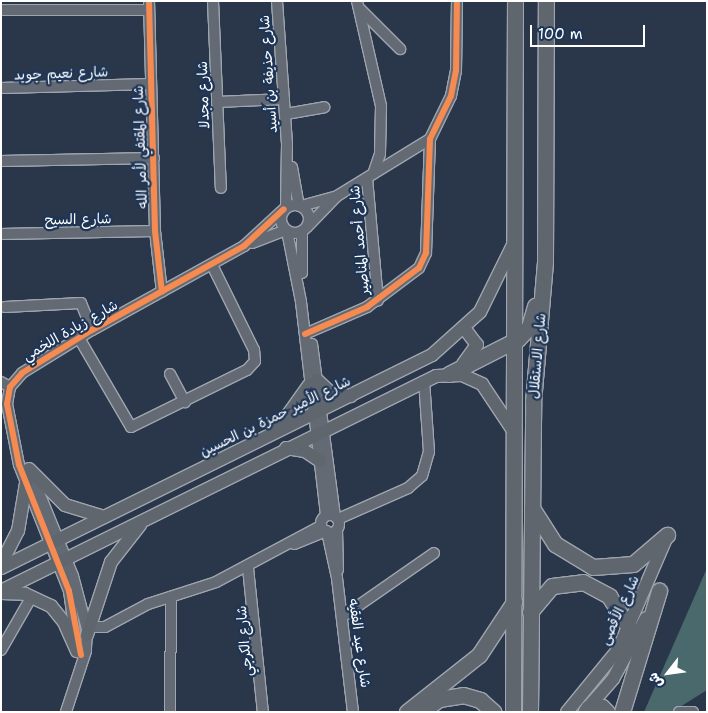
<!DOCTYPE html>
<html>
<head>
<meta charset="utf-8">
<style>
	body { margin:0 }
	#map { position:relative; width:708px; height:713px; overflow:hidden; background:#2a374a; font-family:"Shantell Sans","Playpen Sans Arabic",sans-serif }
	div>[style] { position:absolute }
	.green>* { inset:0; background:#49696d }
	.roads { filter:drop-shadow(1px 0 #9fa5ae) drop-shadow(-1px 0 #9fa5ae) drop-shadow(0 1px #9fa5ae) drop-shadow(0 -1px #9fa5ae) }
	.minor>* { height:10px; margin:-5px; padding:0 5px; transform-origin:5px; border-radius:5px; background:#636a74 }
	.minor>.ring { margin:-5px; padding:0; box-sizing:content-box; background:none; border:10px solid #636a74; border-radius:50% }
	.major>* { height:12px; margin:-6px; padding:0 6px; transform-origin:6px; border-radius:6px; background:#60666e }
	.highway>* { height:15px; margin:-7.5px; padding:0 7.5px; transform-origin:7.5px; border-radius:7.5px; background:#60666e }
	.cycleway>* { height:6px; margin:-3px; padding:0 3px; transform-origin:3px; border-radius:3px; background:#f68b52 }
	span { translate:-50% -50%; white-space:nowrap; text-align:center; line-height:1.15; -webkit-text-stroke:4.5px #1d3557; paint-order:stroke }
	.street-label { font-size:14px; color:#fff }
	.frame { position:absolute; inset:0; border:2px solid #fff; pointer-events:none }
	.north { position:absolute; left:643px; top:648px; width:50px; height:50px; -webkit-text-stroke:4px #1d3557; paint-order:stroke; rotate:240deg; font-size:14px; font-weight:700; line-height:20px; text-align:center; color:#fff }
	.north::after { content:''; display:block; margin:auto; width:18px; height:22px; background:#fff; clip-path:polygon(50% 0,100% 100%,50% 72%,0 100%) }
	.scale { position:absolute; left:530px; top:25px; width:115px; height:22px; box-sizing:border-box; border:2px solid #fff; border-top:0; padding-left:6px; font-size:15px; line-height:18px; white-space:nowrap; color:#fff; -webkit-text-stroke:4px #1d3557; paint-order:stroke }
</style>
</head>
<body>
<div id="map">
	<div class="green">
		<i style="clip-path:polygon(707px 568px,707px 690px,672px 712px,644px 712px)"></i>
	</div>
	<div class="roads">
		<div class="minor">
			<i style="left:149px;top:1px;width:230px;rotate:88.5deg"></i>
			<i style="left:155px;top:231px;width:61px;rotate:83.5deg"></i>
			<i style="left:213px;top:1px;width:187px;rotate:87.6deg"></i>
			<i style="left:277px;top:1px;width:143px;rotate:86deg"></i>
			<i style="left:287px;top:144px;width:63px;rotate:90.9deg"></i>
			<i style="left:357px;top:1px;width:108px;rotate:77.1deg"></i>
			<i style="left:381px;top:106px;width:48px;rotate:91.2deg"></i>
			<i style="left:380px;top:154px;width:21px;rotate:109deg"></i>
			<i style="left:360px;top:9px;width:57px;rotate:45deg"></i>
			<i style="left:1px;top:10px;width:148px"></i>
			<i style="left:1px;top:88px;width:150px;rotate:-1.5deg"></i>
			<i style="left:217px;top:102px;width:67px;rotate:-2.6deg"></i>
			<i style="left:286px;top:114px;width:39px;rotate:-10deg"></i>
			<i style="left:1px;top:161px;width:153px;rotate:-1.1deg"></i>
			<i style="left:292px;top:167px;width:39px;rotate:80deg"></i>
			<i style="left:367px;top:178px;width:123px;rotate:84.9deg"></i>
			<i class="ring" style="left:281px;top:205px;width:18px;height:18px"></i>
			<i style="left:301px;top:206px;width:34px;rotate:-15deg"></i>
			<i style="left:307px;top:227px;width:43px;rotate:-45.9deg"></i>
			<i style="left:337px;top:196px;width:109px;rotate:-31.5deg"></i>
			<i style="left:287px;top:231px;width:72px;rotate:78.8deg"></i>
			<i style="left:301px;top:302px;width:215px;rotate:83.3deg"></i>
			<i style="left:302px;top:231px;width:42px;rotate:90deg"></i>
			<i style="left:1px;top:234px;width:154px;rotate:-1.1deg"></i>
			<i style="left:252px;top:243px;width:36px;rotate:-21deg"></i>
			<i style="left:5px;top:307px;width:76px;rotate:-3deg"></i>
			<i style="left:81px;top:303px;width:29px;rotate:68deg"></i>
			<i style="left:305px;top:334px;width:68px;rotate:-23.5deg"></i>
			<i style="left:367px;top:307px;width:65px;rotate:-36.9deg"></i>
			<i style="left:419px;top:268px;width:17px;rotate:-65deg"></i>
			<i style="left:426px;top:253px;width:114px;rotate:-88deg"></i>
			<i style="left:430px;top:139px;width:48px;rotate:-64deg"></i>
			<i style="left:451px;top:96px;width:25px;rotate:-79deg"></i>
			<i style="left:456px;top:71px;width:70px;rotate:-89.2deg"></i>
			<i style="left:79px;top:338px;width:103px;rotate:59.7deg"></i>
			<i style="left:131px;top:427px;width:129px;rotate:-26.2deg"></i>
			<i style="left:247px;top:370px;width:12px;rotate:-48deg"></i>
			<i style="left:255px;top:361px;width:11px;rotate:-95deg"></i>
			<i style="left:254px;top:350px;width:95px;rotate:-116.3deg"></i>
			<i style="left:312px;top:344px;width:174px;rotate:82.4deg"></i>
			<i style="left:170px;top:374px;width:32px;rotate:62deg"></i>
			<i style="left:1px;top:382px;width:10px;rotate:29deg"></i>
			<i style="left:31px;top:473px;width:111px;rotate:67.8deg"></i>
			<i style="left:73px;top:576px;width:55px;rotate:75.2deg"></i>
			<i style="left:87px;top:629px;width:22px;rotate:93deg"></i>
			<i style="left:86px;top:651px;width:64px;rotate:108.2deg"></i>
			<i class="ring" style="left:321px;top:515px;width:8px;height:8px"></i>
			<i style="left:338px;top:519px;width:77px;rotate:-23.9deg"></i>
			<i style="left:408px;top:488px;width:18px;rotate:-41deg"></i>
			<i style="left:422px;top:476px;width:25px;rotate:-74deg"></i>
			<i style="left:429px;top:452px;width:71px;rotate:-94deg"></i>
			<i style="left:337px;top:530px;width:40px;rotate:88.6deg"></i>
			<i style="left:327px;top:532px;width:47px;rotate:77.7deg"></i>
			<i style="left:337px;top:578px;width:135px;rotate:83.2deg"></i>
			<i style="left:294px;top:544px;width:35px;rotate:-22deg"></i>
			<i style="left:248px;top:568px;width:145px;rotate:84.1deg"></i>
			<i style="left:342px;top:617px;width:112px;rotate:-34.8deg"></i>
			<i style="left:93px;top:627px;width:12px"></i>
			<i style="left:105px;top:627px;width:49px;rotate:-28.1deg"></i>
			<i style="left:148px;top:604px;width:71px;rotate:-17.9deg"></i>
			<i style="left:216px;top:582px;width:119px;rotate:-28.1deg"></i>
			<i style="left:77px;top:648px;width:58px;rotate:-98deg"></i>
			<i style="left:69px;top:591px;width:136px;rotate:-111.6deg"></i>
			<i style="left:19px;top:465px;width:62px;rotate:-101.1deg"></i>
			<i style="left:7px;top:404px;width:17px;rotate:-80deg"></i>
			<i style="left:10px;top:387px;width:18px;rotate:-49deg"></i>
			<i style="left:22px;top:373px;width:82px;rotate:-31.6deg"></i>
			<i style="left:92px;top:330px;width:174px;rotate:-28.9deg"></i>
			<i style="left:244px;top:246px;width:54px;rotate:-42.8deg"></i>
			<i style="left:1px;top:650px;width:62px;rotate:-60.1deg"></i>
			<i style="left:170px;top:712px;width:113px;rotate:-89.5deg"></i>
			<i style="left:679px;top:712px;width:14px"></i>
		</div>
		<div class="major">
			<i style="left:463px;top:364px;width:24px;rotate:-54deg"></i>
			<i style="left:477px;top:345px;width:20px;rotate:-127deg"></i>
			<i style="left:317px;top:380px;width:19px;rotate:43deg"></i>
			<i style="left:331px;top:393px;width:20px;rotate:9deg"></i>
			<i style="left:277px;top:430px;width:55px;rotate:-54.6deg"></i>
			<i style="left:286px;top:448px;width:19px;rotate:9deg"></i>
			<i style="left:305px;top:451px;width:18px;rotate:34deg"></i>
			<i style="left:29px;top:469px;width:51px;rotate:45deg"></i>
			<i style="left:65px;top:505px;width:41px;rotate:17.1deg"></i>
			<i style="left:1px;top:564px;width:37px;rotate:-63deg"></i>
			<i style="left:18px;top:531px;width:49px;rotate:-80.5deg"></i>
			<i style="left:1px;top:568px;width:481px;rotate:-26.3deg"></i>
			<i style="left:432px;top:355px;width:64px;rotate:-41.9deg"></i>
			<i style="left:480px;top:312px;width:75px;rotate:-63.8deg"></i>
			<i style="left:1px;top:591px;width:485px;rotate:-26.3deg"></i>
			<i style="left:436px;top:376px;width:26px;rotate:-2deg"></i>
			<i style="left:462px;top:375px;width:22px;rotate:24deg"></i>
			<i style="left:482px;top:384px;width:58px;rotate:56.3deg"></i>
			<i style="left:1px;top:593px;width:24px;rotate:2deg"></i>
			<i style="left:25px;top:594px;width:29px;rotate:25deg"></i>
			<i style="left:51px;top:606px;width:21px;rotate:51deg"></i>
			<i style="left:64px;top:622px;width:32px;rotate:66deg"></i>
			<i style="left:87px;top:635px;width:77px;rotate:-71.8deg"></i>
			<i style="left:111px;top:562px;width:47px;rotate:-51.9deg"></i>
			<i style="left:585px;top:711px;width:43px;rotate:-48.8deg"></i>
			<i style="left:613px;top:679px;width:69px;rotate:-61.6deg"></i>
			<i style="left:567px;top:712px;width:80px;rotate:-50.6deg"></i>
			<i style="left:618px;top:650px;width:124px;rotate:-66.7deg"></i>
		</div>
		<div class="highway">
			<i style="left:449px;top:374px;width:77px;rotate:-26.9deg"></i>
			<i style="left:518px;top:339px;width:16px;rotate:-47deg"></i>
			<i style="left:529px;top:327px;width:22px;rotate:-74deg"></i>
			<i style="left:532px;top:508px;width:43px;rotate:57.4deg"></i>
			<i style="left:555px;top:544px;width:44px;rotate:31.2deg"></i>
			<i style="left:593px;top:567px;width:40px;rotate:-4.3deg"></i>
			<i style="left:633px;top:564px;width:45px;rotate:-40.5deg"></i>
			<i style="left:530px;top:612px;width:34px;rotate:-50deg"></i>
			<i style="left:552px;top:586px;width:31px;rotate:-7deg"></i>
			<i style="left:583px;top:582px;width:30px;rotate:28deg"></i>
			<i style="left:609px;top:596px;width:39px;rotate:58deg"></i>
			<i style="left:588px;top:708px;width:14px;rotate:-4deg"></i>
			<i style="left:602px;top:707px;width:7px;rotate:45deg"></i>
			<i style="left:407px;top:712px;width:92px;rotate:-38.4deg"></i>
			<i style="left:479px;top:655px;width:64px;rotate:-56.6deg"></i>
			<i style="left:421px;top:712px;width:22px;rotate:-36deg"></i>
			<i style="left:439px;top:699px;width:24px;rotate:-9deg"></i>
			<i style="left:463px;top:695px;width:18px;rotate:16deg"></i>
			<i style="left:480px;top:700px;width:18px;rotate:41deg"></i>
			<i style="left:513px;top:712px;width:711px;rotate:-89.84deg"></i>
			<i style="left:530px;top:712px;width:310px;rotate:-89.4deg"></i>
			<i style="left:533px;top:402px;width:141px;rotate:-85.1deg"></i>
			<i style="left:545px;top:262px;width:261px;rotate:-89.8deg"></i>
			<i style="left:622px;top:712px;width:127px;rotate:-73deg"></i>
		</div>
	</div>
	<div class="cycleway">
		<i style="left:149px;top:1px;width:230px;rotate:88.5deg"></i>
		<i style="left:155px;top:231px;width:61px;rotate:83.5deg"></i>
		<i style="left:305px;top:334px;width:68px;rotate:-23.5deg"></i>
		<i style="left:367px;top:307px;width:65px;rotate:-36.9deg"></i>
		<i style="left:419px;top:268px;width:17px;rotate:-65deg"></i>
		<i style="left:426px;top:253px;width:114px;rotate:-88deg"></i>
		<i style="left:430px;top:139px;width:48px;rotate:-64deg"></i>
		<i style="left:451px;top:96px;width:25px;rotate:-79deg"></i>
		<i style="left:456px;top:71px;width:70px;rotate:-89.2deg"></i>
		<i style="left:81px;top:655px;width:65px;rotate:-100.6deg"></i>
		<i style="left:69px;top:591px;width:136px;rotate:-111.6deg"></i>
		<i style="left:19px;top:465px;width:62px;rotate:-101.1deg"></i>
		<i style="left:7px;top:404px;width:17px;rotate:-80deg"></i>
		<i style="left:10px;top:387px;width:18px;rotate:-49deg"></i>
		<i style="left:22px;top:373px;width:82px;rotate:-31.6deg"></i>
		<i style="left:92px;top:330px;width:174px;rotate:-28.9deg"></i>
		<i style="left:244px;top:246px;width:54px;rotate:-42.8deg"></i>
	</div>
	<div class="street-label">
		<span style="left:61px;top:73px;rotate:-2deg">شارع نعيم جويد</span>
		<span style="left:268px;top:74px;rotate:-94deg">شارع حذيفة بن أسيد</span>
		<span style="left:203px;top:95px;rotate:-92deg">شارع مجدلا</span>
		<span style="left:140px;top:147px;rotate:-92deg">شارع المقتفي لأمر الله</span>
		<span style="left:78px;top:219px;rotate:-1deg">شارع السيح</span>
		<span style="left:359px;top:240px;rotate:-95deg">شارع أحمد المناصير</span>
		<span style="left:70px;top:330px;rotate:-30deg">شارع زيادة اللخمي</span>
		<span style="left:537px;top:356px;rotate:-85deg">شارع الاستقلال</span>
		<span style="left:275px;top:416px;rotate:-26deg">شارع الأمير حمزة بن الحسين</span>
		<span style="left:619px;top:610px;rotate:-65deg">شارع الأقصى</span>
		<span style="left:244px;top:641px;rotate:-95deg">شارع الكرجي</span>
		<span style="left:360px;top:643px;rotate:82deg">شارع عيد الفقيه</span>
	</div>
	<div class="frame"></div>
	<div class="north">ش</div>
	<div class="scale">100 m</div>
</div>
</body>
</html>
